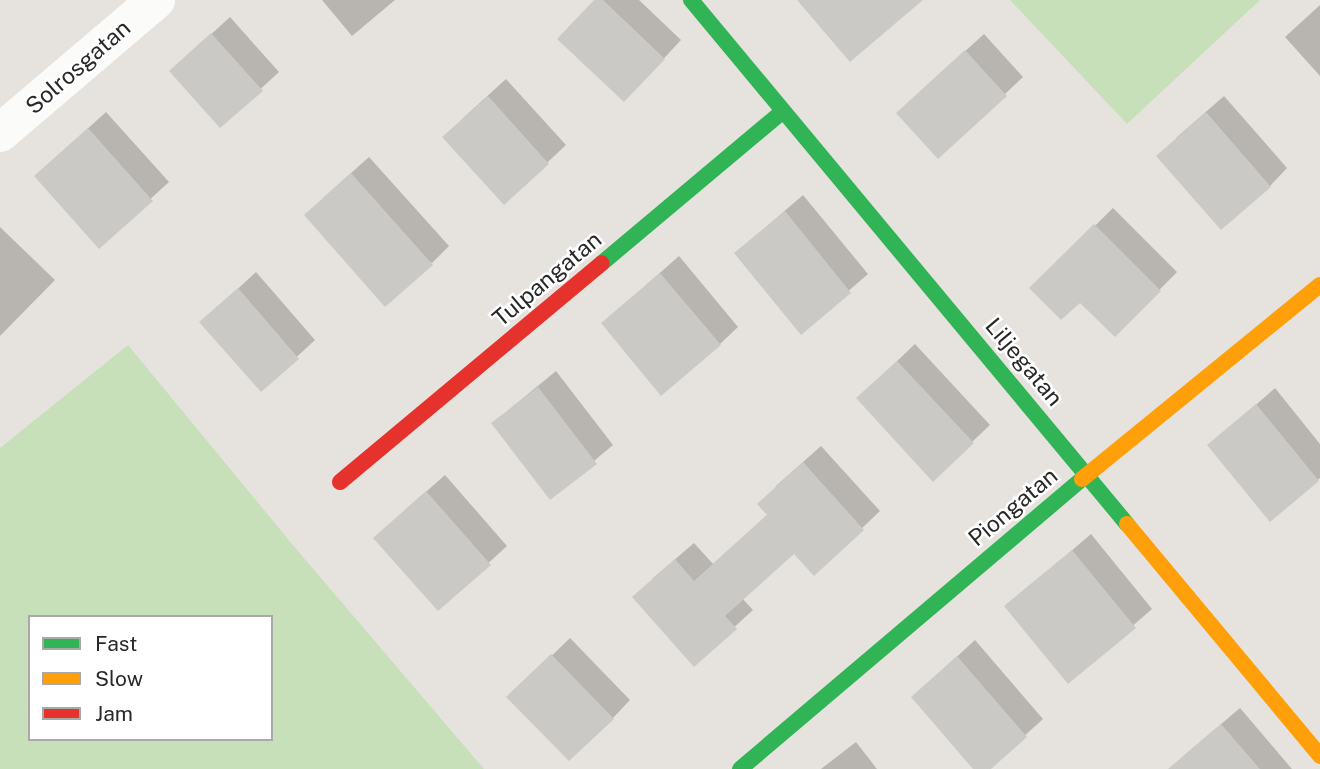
<!DOCTYPE html>
<html>
<head>
<meta charset="utf-8">
<style>
	body { margin:0 }
	#map { position:relative; width:1320px; height:769px; overflow:hidden; background:#e6e3de; font-family:"Public Sans",sans-serif }
	div>[style] { position:absolute }
	.green>* { inset:0; background:#c8e0b9 }
	.shadow>* { inset:0; background:#0003 }
	.building>* { inset:0; background:#cbc9c5 }
	.street>* { height:38px; margin:-19px; padding:0 19px; transform-origin:19px; border-radius:19px; background:#fbfbfa }
	.fast>* { height:16px; margin:-8px; padding:0 8px; transform-origin:8px; border-radius:8px; background:#30b455 }
	.slow>* { height:16px; margin:-8px; padding:0 8px; transform-origin:8px; border-radius:8px; background:#ff9f0a }
	.jam>* { height:16px; margin:-8px; padding:0 8px; transform-origin:8px; border-radius:8px; background:#e5322d }
	span { translate:-50% -50%; white-space:nowrap; text-align:center; line-height:1.15; -webkit-text-stroke:5px #fff; paint-order:stroke }
	.street-label { font-size:23px; color:#282828 }
	.legend { position:absolute; left:28px; top:615px; width:245px; height:126px; box-sizing:border-box; background:#fff; border:2px solid #a9a9a9; margin:0; padding:9px 12px; list-style:none; font-size:21px; color:#282828 }
	.legend li { display:flex; align-items:center; gap:14px; height:35px }
	.legend b { width:35px; border:2px solid #a9a9a9 }
</style>
</head>
<body>
<div id="map">
	<div class="green">
		<i style="clip-path:polygon(1010px 0,1260px 0,1127px 124px)"></i>
		<i style="clip-path:polygon(evenodd,128px 345px,292px 544px,484px 769px,0 769px,0 448px,128px 345px,30px 617px,271px 617px,271px 739px,30px 739px,30px 617px)"></i>
	</div>
	<div class="shadow">
		<i style="clip-path:polygon(322px 0,395px 0,352px 36px)"></i>
		<i style="clip-path:polygon(596px 0,639px 0,681px 40px,641px 83px)"></i>
		<i style="clip-path:polygon(1320px 5px,1320px 76px,1285px 37px)"></i>
		<i style="clip-path:polygon(230px 17px,279px 72px,220px 126px,171px 71px)"></i>
		<i style="clip-path:polygon(984px 34px,1023px 77px,938px 157px,916px 96px)"></i>
		<i style="clip-path:polygon(506px 79px,566px 145px,504px 203px,462px 119px)"></i>
		<i style="clip-path:polygon(1224px 96px,1287px 168px,1270px 186px,1176px 138px)"></i>
		<i style="clip-path:polygon(106px 112px,169px 182px,99px 246px,54px 159px)"></i>
		<i style="clip-path:polygon(369px 157px,449px 246px,432px 263px,323px 198px)"></i>
		<i style="clip-path:polygon(803px 195px,868px 274px,801px 332px,736px 253px)"></i>
		<i style="clip-path:polygon(1113px 208px,1177px 272px,1115px 335px,1080px 300px,1032px 288px)"></i>
		<i style="clip-path:polygon(0 227px,55px 280px,0 336px)"></i>
		<i style="clip-path:polygon(679px 256px,738px 327px,720px 344px,603px 323px)"></i>
		<i style="clip-path:polygon(256px 272px,315px 340px,261px 390px,202px 322px)"></i>
		<i style="clip-path:polygon(915px 344px,990px 425px,972px 442px,876px 381px)"></i>
		<i style="clip-path:polygon(556px 371px,613px 445px,551px 497px,493px 423px)"></i>
		<i style="clip-path:polygon(1275px 388px,1320px 444px,1320px 478px,1270px 519px,1210px 445px)"></i>
		<i style="clip-path:polygon(821px 446px,880px 511px,814px 574px,794px 551px,742px 598px,753px 610px,694px 664px,652px 579px,694px 543px,713px 564px,768px 514px,776px 486px)"></i>
		<i style="clip-path:polygon(445px 475px,507px 546px,438px 609px,393px 521px)"></i>
		<i style="clip-path:polygon(1091px 534px,1152px 609px,1068px 682px,1006px 607px)"></i>
		<i style="clip-path:polygon(570px 638px,630px 700px,613px 718px,509px 697px)"></i>
		<i style="clip-path:polygon(975px 640px,1043px 719px,988px 769px,975px 769px,913px 697px)"></i>
		<i style="clip-path:polygon(1240px 708px,1292px 769px,1170px 769px,1187px 753px)"></i>
		<i style="clip-path:polygon(856px 742px,877px 769px,821px 769px)"></i>
	</div>
	<div class="building">
		<i style="clip-path:polygon(594px 0,603px 0,665px 59px,624px 102px,557px 39px)"></i>
		<i style="clip-path:polygon(797px 0,923px 0,850px 62px)"></i>
		<i style="clip-path:polygon(211px 33px,263px 91px,220px 128px,169px 71px)"></i>
		<i style="clip-path:polygon(965px 50px,1007px 96px,938px 159px,896px 113px)"></i>
		<i style="clip-path:polygon(488px 96px,549px 164px,504px 205px,442px 137px)"></i>
		<i style="clip-path:polygon(1206px 112px,1271px 187px,1221px 230px,1156px 156px)"></i>
		<i style="clip-path:polygon(88px 128px,153px 201px,99px 249px,34px 176px)"></i>
		<i style="clip-path:polygon(351px 173px,433px 265px,385px 307px,304px 215px)"></i>
		<i style="clip-path:polygon(785px 211px,851px 293px,801px 335px,734px 253px)"></i>
		<i style="clip-path:polygon(1094px 224px,1161px 291px,1115px 337px,1080px 303px,1061px 320px,1029px 288px)"></i>
		<i style="clip-path:polygon(660px 273px,721px 345px,661px 396px,601px 323px)"></i>
		<i style="clip-path:polygon(238px 288px,299px 359px,261px 392px,199px 322px)"></i>
		<i style="clip-path:polygon(897px 361px,974px 443px,933px 482px,856px 398px)"></i>
		<i style="clip-path:polygon(538px 387px,597px 464px,550px 500px,491px 423px)"></i>
		<i style="clip-path:polygon(1256px 404px,1319px 481px,1270px 522px,1207px 445px)"></i>
		<i style="clip-path:polygon(803px 462px,864px 530px,814px 576px,794px 554px,725px 616px,737px 629px,694px 667px,632px 597px,675px 559px,694px 581px,767px 515px,757px 504px)"></i>
		<i style="clip-path:polygon(426px 491px,491px 565px,438px 611px,373px 538px)"></i>
		<i style="clip-path:polygon(1072px 550px,1136px 628px,1068px 684px,1004px 606px)"></i>
		<i style="clip-path:polygon(551px 654px,614px 719px,569px 761px,506px 697px)"></i>
		<i style="clip-path:polygon(957px 656px,1027px 737px,991px 769px,973px 769px,911px 697px)"></i>
		<i style="clip-path:polygon(1221px 724px,1260px 769px,1168px 769px)"></i>
	</div>
	<div class="street">
		<i style="left:0;top:133px;width:205px;rotate:-40.4deg"></i>
	</div>
	<div class="fast">
		<i style="left:691px;top:0;width:682px;rotate:50.24deg"></i>
		<i style="left:602px;top:263px;width:236px;rotate:-40deg"></i>
		<i style="left:740px;top:769px;width:448px;rotate:-40.3deg"></i>
	</div>
	<div class="slow">
		<i style="left:1082px;top:479px;width:307px;rotate:-39.2deg"></i>
		<i style="left:1127px;top:524px;width:302px;rotate:50.2deg"></i>
	</div>
	<div class="jam">
		<i style="left:340px;top:482px;width:341px;rotate:-39.9deg"></i>
	</div>
	<div class="street-label">
		<span style="left:78px;top:67px;rotate:-41deg">Solrosgatan</span>
		<span style="left:547px;top:279px;rotate:-40deg">Tulpangatan</span>
		<span style="left:1024px;top:362px;rotate:50deg">Liljegatan</span>
		<span style="left:1013px;top:507px;rotate:-40deg">Piongatan</span>
	</div>
	<ul class="legend">
	<li><b style="height:9px;background:#30b455"></b>Fast</li>
	<li><b style="height:9px;background:#ff9f0a"></b>Slow</li>
	<li><b style="height:9px;background:#e5322d"></b>Jam</li>
	</ul>
</div>
</body>
</html>
